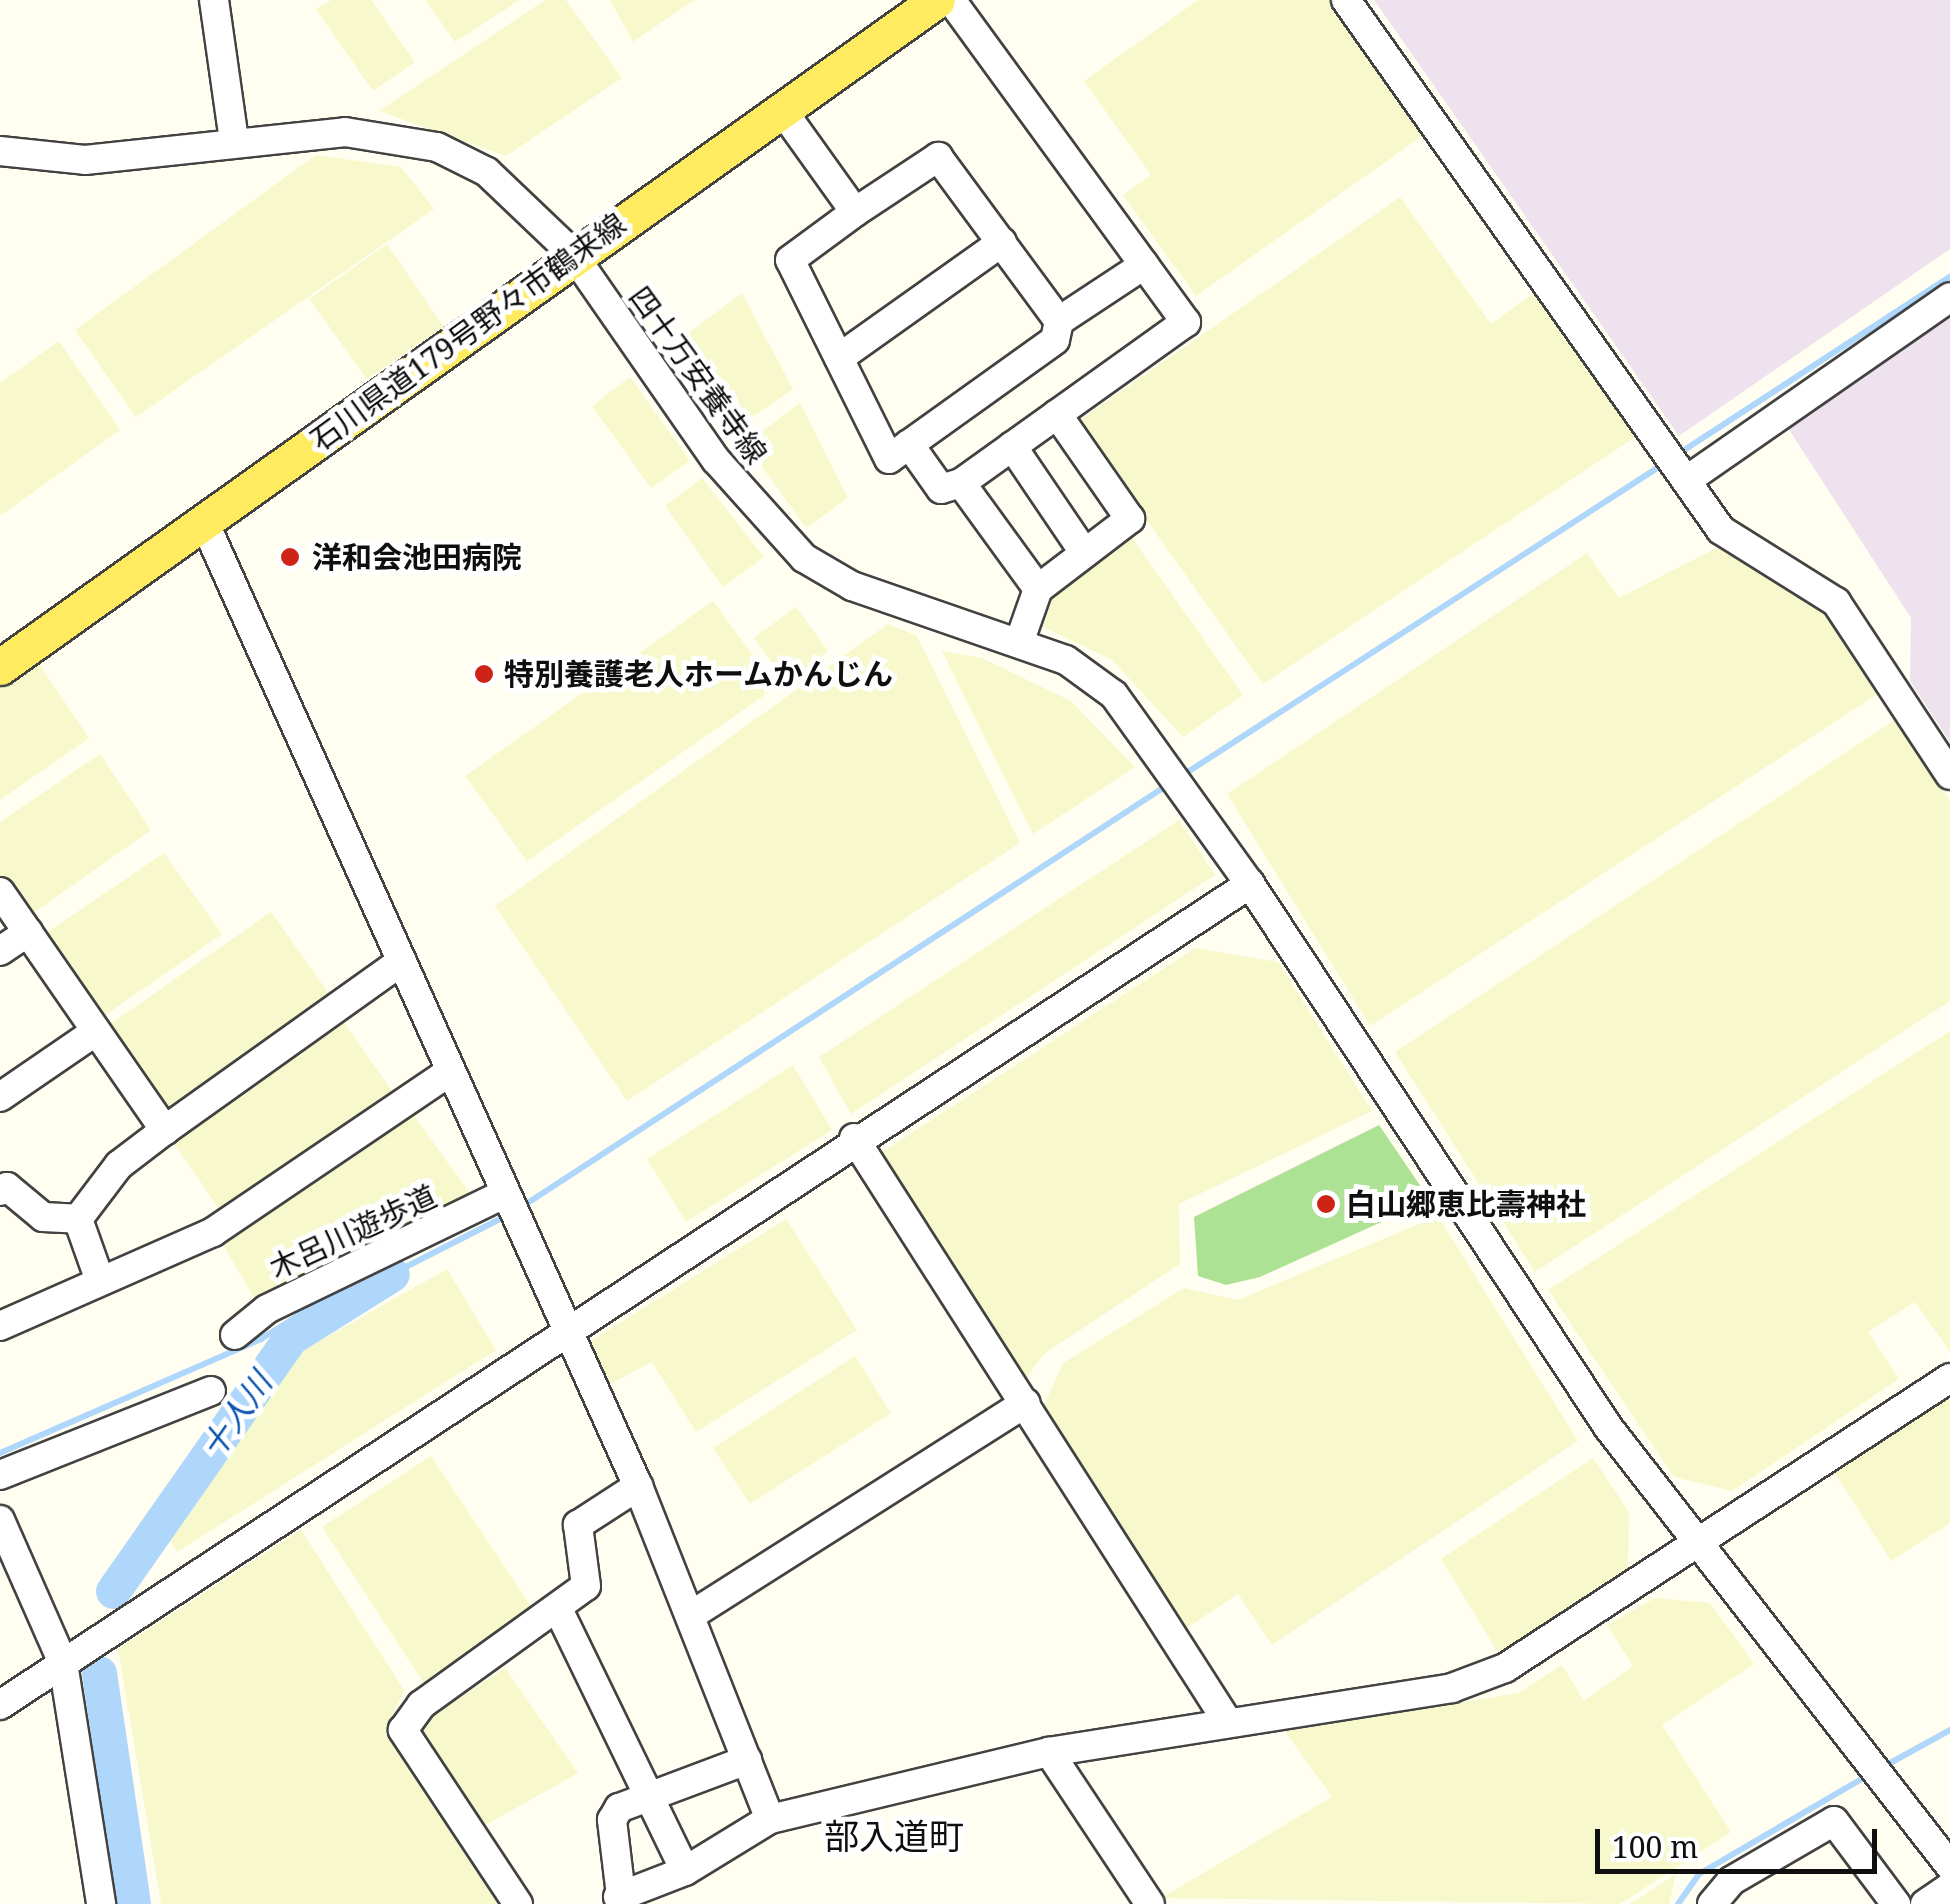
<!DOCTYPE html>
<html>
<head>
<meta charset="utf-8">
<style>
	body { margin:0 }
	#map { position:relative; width:1950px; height:1904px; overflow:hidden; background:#fffef0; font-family:"Noto Serif","Noto Sans JP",serif }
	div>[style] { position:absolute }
	.industrial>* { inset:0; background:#eee2ee }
	.farmland>* { inset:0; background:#f7f9cd }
	.forest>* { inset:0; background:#ade193 }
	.stream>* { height:6px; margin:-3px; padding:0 3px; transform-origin:3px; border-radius:3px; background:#afd7fc }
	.river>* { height:35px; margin:-17.5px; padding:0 17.5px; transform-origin:17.5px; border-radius:17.5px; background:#afd7fc }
	.roads { filter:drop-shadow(2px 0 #424242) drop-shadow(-2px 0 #424242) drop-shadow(0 2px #424242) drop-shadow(0 -2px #424242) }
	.minor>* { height:28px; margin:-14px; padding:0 14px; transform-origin:14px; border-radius:14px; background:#fff }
	.major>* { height:35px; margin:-17.5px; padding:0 17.5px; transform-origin:17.5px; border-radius:17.5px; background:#ffeb60 }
	.dots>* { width:28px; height:28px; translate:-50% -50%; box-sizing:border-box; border:5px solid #fff; border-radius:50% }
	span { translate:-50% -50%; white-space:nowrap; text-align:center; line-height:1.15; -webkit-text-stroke:10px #fff; paint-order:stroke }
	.street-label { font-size:30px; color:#0f0f0f }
	.poi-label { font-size:30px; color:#0f0f0f; font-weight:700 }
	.left { translate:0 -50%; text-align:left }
	.water-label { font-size:32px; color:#0a54af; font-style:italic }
	.quarter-label { font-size:35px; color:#0f0f0f }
	.scale { position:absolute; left:1595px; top:1829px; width:282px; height:45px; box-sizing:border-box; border:5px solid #0f0f0f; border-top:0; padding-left:12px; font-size:30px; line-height:35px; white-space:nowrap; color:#0f0f0f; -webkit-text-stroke:8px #fff; paint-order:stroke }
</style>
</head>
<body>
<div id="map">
	<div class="industrial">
		<i style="clip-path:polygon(1374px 0,1950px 0,1950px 249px,1679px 436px)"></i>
		<i style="clip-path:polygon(1950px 313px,1950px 742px,1910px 681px,1911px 618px,1786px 425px)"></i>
	</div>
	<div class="farmland">
		<i style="clip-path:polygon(331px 0,371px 0,415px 62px,373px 91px,316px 9px)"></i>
		<i style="clip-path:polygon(425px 0,520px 0,455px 42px)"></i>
		<i style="clip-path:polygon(545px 0,566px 0,622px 78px,506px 156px,379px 111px)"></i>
		<i style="clip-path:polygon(610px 0,694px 0,633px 42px)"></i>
		<i style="clip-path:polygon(1198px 0,1329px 0,1425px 134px,1196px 296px,1123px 195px,1151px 175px,1084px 81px)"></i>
		<i style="clip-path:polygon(316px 155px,401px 167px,434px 209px,136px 417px,75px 330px)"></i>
		<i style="clip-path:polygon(1400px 197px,1491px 324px,1534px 293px,1637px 436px,1263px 684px,1077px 422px)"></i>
		<i style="clip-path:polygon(387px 244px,444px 327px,367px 379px,309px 299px)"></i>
		<i style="clip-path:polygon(742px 293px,793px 389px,738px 427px,678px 341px)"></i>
		<i style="clip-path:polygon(59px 341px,120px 430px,0 516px,0 383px)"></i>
		<i style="clip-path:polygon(630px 377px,690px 461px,651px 488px,592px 406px)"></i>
		<i style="clip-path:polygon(800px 403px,848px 498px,806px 528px,746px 444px)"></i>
		<i style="clip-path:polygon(702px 478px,764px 557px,723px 587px,665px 506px)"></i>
		<i style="clip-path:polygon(1130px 535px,1243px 695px,1183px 737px,1112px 660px,1033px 622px,1048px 595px)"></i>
		<i style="clip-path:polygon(1724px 544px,1831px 614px,1882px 691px,1370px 1026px,1227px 794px,1587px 553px,1619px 598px)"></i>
		<i style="clip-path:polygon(713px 601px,776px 687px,527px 861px,465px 776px)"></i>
		<i style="clip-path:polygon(796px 607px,828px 651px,787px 682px,754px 638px)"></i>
		<i style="clip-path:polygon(888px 624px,917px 636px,1020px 843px,627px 1101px,495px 906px)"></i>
		<i style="clip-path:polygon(942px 651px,982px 658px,1071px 701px,1135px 767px,1033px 834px)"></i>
		<i style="clip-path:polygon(37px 661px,89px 738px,0 800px,0 687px)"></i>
		<i style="clip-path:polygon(1896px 719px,1950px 801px,1950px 1001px,1535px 1272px,1395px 1052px)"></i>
		<i style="clip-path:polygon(100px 754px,151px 830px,29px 916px,0 875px,0 822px)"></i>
		<i style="clip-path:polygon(1179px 820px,1215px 875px,851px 1114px,819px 1057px)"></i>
		<i style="clip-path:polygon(164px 853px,222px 934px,100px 1019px,43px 935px)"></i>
		<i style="clip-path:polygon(271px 912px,335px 1002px,168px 1115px,109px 1025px)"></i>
		<i style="clip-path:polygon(1195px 948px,1278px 962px,1372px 1111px,1179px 1204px,1180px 1264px,1044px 1354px,1024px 1381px,878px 1155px)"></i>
		<i style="clip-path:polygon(341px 1018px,394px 1094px,222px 1213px,170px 1138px)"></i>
		<i style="clip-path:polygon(1950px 1031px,1950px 1352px,1915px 1302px,1868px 1332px,1899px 1379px,1732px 1491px,1674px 1477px,1548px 1290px)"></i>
		<i style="clip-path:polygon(793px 1065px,832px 1130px,686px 1222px,647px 1159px)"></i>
		<i style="clip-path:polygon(414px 1116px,475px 1200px,326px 1258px,258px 1305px,222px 1243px)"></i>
		<i style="clip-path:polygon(1438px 1216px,1578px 1441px,1272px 1645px,1238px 1594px,1182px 1631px,1042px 1409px,1063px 1363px,1184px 1288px,1238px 1300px)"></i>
		<i style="clip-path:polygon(786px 1219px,857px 1330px,696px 1432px,652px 1362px,607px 1386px,586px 1344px)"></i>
		<i style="clip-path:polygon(447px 1269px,496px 1350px,177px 1552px,169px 1538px,302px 1351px)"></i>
		<i style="clip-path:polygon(855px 1356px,891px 1413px,750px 1504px,713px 1448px)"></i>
		<i style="clip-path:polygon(1950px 1396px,1950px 1523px,1891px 1561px,1834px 1472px)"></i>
		<i style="clip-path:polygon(431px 1456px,532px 1608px,427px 1688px,322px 1527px)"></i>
		<i style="clip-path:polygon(1593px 1458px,1629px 1512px,1628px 1570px,1498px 1653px,1441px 1559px)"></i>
		<i style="clip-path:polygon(301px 1530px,404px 1690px,387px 1728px,498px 1904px,161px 1904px,118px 1649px)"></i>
		<i style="clip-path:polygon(1655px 1598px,1710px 1603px,1754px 1664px,1662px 1725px,1731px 1832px,1620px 1904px,1161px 1898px,1332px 1797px,1284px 1730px,1519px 1693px,1562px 1665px,1584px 1701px,1633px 1666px,1607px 1625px)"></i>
		<i style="clip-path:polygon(505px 1668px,578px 1773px,482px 1827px,419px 1725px)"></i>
		<i style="clip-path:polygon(1676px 1874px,1669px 1904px,1630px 1904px)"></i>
	</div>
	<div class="forest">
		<i style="clip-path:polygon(1379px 1125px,1430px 1200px,1260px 1277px,1226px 1285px,1198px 1276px,1194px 1217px)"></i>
	</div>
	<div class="stream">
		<i style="left:1675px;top:456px;width:328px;rotate:-33.1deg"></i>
		<i style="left:1180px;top:777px;width:578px;rotate:-32.92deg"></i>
		<i style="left:523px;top:1206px;width:772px;rotate:-33.15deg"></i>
		<i style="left:0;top:1453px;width:285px;rotate:-23.6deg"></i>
		<i style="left:261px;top:1339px;width:104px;rotate:-32deg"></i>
		<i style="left:349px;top:1284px;width:44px;rotate:-13.1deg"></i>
		<i style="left:392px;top:1274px;width:130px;rotate:-27deg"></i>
		<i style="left:1881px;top:1768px;width:79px;rotate:-28.8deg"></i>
		<i style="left:1678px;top:1904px;width:37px;rotate:-55deg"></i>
		<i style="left:1699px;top:1874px;width:198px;rotate:-30.3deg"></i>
	</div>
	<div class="river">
		<i style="left:113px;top:1591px;width:309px;rotate:-55deg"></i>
		<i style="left:290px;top:1338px;width:120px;rotate:-32.1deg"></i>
		<i style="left:99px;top:1673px;width:233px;rotate:81.6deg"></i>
	</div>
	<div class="roads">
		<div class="minor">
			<i style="left:214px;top:0;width:141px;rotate:81.9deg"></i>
			<i style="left:951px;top:0;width:399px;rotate:53.9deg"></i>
			<i style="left:1186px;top:322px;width:277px;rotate:144.4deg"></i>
			<i style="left:961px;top:483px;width:131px;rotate:54deg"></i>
			<i style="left:1346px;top:0;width:649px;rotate:54.72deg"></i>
			<i style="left:1721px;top:530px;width:136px;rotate:32.1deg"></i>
			<i style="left:1836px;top:602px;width:207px;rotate:56.6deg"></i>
			<i style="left:782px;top:110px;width:125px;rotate:54.4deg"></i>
			<i style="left:855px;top:212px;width:100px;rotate:-33.5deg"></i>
			<i style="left:938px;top:157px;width:204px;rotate:53.6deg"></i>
			<i style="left:1059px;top:321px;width:19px;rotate:102deg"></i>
			<i style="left:1055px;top:340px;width:204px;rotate:144.4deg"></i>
			<i style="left:889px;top:459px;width:222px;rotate:-116.4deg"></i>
			<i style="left:790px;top:260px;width:81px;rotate:-36.4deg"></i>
			<i style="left:0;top:151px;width:85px;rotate:6deg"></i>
			<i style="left:85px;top:160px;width:262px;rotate:-6.1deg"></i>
			<i style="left:345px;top:132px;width:93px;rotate:9.3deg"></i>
			<i style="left:437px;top:147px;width:56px;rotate:26.6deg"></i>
			<i style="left:487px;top:172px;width:117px;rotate:43.6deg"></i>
			<i style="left:572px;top:253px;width:252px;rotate:55.2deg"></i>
			<i style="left:716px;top:460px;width:132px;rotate:48.1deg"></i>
			<i style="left:804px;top:558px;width:56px;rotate:30.3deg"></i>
			<i style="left:852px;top:586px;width:226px;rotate:19.1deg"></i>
			<i style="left:1066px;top:660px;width:59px;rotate:36.1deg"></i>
			<i style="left:1114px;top:695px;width:233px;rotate:54.3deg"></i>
			<i style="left:1059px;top:321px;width:102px;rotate:-33.4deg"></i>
			<i style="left:839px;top:358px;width:200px;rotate:-35.4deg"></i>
			<i style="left:909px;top:444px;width:55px;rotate:54.6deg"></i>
			<i style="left:941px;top:489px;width:21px;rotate:-17deg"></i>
			<i style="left:1012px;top:446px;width:127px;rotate:55.9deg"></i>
			<i style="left:1687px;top:480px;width:320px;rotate:-34.8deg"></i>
			<i style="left:205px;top:524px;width:1055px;rotate:65.77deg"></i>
			<i style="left:638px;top:1486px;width:358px;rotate:68.4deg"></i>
			<i style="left:770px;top:1819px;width:287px;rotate:-13.5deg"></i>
			<i style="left:1049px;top:1752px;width:408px;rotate:-9deg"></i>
			<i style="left:1452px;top:1688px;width:57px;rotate:-20.7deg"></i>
			<i style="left:1505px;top:1668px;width:531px;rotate:-33.09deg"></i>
			<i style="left:1020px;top:640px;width:54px;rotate:-70.6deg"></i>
			<i style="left:1038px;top:589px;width:116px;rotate:-37.3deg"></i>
			<i style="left:1130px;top:519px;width:128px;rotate:-124.8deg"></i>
			<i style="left:0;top:892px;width:290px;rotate:55.3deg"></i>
			<i style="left:165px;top:1130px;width:291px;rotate:-35.5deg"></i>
			<i style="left:0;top:951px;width:34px;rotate:-34deg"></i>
			<i style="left:0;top:1097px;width:115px;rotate:-34.4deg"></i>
			<i style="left:854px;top:1138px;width:692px;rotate:57.39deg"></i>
			<i style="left:0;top:1191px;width:8px;rotate:-30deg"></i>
			<i style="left:7px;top:1187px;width:47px;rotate:39.8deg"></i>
			<i style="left:43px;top:1217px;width:35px;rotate:3deg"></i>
			<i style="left:99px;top:1278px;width:63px;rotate:-109.6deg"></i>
			<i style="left:78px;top:1219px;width:68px;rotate:-52.8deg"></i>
			<i style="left:119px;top:1165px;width:58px;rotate:-37.3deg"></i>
			<i style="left:0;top:1326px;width:233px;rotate:-23.8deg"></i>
			<i style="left:213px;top:1232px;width:284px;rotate:-34.1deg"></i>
			<i style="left:235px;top:1335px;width:41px;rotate:-39.1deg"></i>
			<i style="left:267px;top:1309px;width:263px;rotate:-25.9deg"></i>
			<i style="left:0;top:1475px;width:227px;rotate:-21.7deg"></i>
			<i style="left:0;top:1520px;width:156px;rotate:66.2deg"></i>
			<i style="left:63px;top:1663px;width:244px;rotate:81deg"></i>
			<i style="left:558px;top:1609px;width:291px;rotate:64.1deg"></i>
			<i style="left:693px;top:1614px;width:394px;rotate:-32.4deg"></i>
			<i style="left:0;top:1705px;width:1496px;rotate:-33.3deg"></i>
			<i style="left:1250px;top:884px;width:650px;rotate:56.6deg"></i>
			<i style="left:1608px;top:1427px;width:556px;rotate:52.08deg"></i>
			<i style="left:1049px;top:1752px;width:182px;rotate:56.4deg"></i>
			<i style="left:618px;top:1897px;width:72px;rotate:-21.2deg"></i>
			<i style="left:685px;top:1871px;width:100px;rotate:-31.5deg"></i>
			<i style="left:518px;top:1904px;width:209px;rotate:-123.5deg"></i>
			<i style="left:403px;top:1730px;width:31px;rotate:-54deg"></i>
			<i style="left:421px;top:1705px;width:203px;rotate:-35.8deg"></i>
			<i style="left:586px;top:1586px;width:62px;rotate:-97.5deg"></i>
			<i style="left:578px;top:1525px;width:72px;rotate:-33deg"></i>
			<i style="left:622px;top:1904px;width:85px;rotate:-96.8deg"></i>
			<i style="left:612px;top:1820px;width:14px;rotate:-60deg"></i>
			<i style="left:619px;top:1808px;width:137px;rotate:-20.6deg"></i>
			<i style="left:1712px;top:1904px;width:30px;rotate:-50deg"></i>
			<i style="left:1731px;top:1881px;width:119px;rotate:-30.2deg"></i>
			<i style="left:1834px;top:1821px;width:104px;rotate:53.2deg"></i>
			<i style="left:1925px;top:1904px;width:30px;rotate:-34deg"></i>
		</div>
		<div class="major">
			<i style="left:0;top:667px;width:1150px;rotate:-35.45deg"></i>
		</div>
	</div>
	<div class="dots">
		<i style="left:290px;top:557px;background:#ce2417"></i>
		<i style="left:484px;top:674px;background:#ce2417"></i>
		<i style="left:1326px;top:1204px;background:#ce2417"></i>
	</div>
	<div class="street-label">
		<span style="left:468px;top:332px;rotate:-36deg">石川県道179号野々市鶴来線</span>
		<span style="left:698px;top:375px;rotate:54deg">四十万安養寺線</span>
		<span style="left:353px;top:1232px;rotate:-25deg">木呂川遊歩道</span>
	</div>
	<div class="poi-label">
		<span class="left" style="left:312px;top:557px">洋和会池田病院</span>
		<span class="left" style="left:504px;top:674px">特別養護老人ホームかんじん</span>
		<span class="left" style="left:1346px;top:1204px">白山郷恵比壽神社</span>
	</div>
	<div class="water-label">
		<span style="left:236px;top:1415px;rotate:-55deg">十人川</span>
	</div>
	<div class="quarter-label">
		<span style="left:894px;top:1836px">部入道町</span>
	</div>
	<div class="scale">100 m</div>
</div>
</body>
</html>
